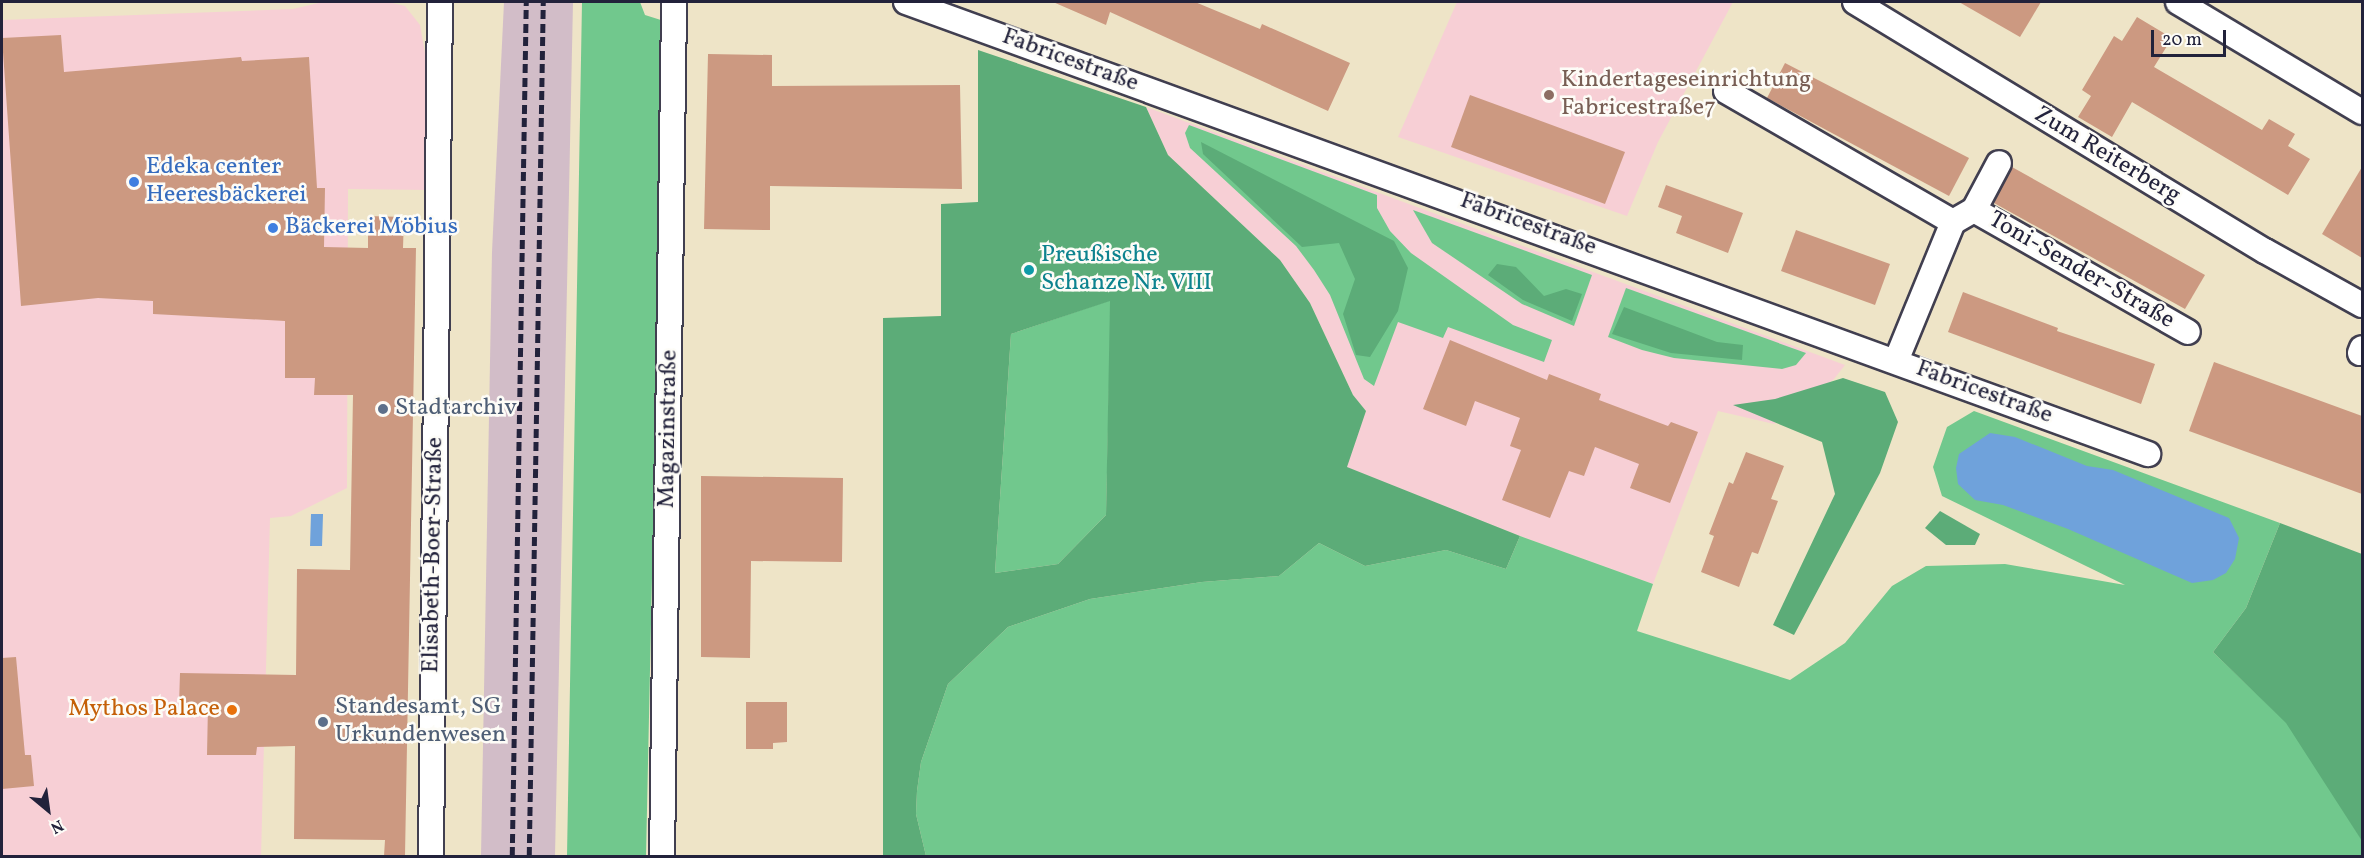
<!DOCTYPE html>
<html>
<head>
<meta charset="utf-8">
<style>
	body { margin:0 }
	#map { position:relative; width:2364px; height:858px; overflow:hidden; background:#eee4c7; font-family:Vollkorn,serif }
	div>[style] { position:absolute }
	.built>* { inset:0; background:#f7cfd5 }
	.industrial>* { inset:0; background:#d2bdc8 }
	.green>* { inset:0; background:#71c88d }
	.forest>* { inset:0; background:#5cac78 }
	.water>* { inset:0; background:#6fa2db }
	.building>* { inset:0; background:#cc9981 }
	.roads { filter:drop-shadow(2px 0 #413f50) drop-shadow(-2px 0 #413f50) drop-shadow(0 2px #413f50) drop-shadow(0 -2px #413f50) }
	.street>* { height:24px; margin:-12px; padding:0 12px; transform-origin:12px; border-radius:12px; background:#fff }
	.rail>* { height:4.5px; margin-top:-2.25px; transform-origin:0; background:repeating-linear-gradient(90deg,#22223b 0 9px,transparent 0 13.5px) }
	.dots>* { width:16px; height:16px; translate:-50% -50%; box-sizing:border-box; border:3px solid #fdfcf7; border-radius:50% }
	span { translate:-50% -50%; white-space:nowrap; text-align:center; line-height:1.15; -webkit-text-stroke:5px #fdfcf7; paint-order:stroke }
	.street-label { font-size:24px; color:#22223b }
	.education-label { font-size:24px; color:#785e54 }
	.left { translate:0 -50%; text-align:left }
	.shop-label { font-size:24px; color:#366cbe }
	.culture-label { font-size:24px; color:#0d838f }
	.service-label { font-size:24px; color:#4e5e75 }
	.food-label { font-size:24px; color:#c56008 }
	.right { translate:-100% -50%; text-align:right }
	.frame { position:absolute; inset:0; border:3px solid #22223b; pointer-events:none }
	.north { position:absolute; left:18px; top:780px; width:60px; height:60px; -webkit-text-stroke:4px #fdfcf7; paint-order:stroke; rotate:151deg; font-size:16px; font-weight:700; line-height:24px; text-align:center; color:#22223b }
	.north::after { content:''; display:block; margin:auto; width:21px; height:27px; background:#22223b; clip-path:polygon(50% 0,100% 100%,50% 72%,0 100%) }
	.scale { position:absolute; left:2151px; top:30px; width:75px; height:27px; box-sizing:border-box; border:3px solid #22223b; border-top:0; padding-left:8px; font-size:18px; line-height:21px; white-space:nowrap; color:#22223b; -webkit-text-stroke:4px #fdfcf7; paint-order:stroke }
</style>
</head>
<body>
<div id="map">
	<div class="built">
		<i style="clip-path:polygon(323px 2px,388px 2px,405px 6px,420px 25px,428px 70px,430px 190px,348px 189px,347px 488px,291px 516px,270px 518px,261px 856px,2px 856px,2px 20px,293px 9px)"></i>
		<i style="clip-path:polygon(1457px 2px,1733px 2px,1658px 142px,1627px 216px,1398px 137px)"></i>
		<i style="clip-path:polygon(1146px 107px,1845px 365px,1834px 379px,1774px 424px,1718px 411px,1653px 584px,1520px 536px,1346px 467px,1366px 411px,1353px 395px,1310px 303px,1280px 260px,1168px 155px)"></i>
	</div>
	<div class="industrial">
		<i style="clip-path:polygon(504px 2px,573px 2px,555px 856px,481px 856px,492px 252px)"></i>
	</div>
	<div class="green">
		<i style="clip-path:polygon(582px 2px,640px 2px,645px 15px,664px 21px,646px 856px,567px 856px)"></i>
		<i style="clip-path:polygon(1189px 125px,1377px 195px,1377px 208px,1390px 231px,1411px 253px,1513px 325px,1552px 340px,1544px 362px,1448px 327px,1443px 338px,1398px 322px,1374px 386px,1364px 379px,1330px 295px,1314px 270px,1296px 246px,1190px 148px,1185px 133px)"></i>
		<i style="clip-path:polygon(1413px 210px,1592px 275px,1574px 326px,1522px 304px,1432px 243px)"></i>
		<i style="clip-path:polygon(1626px 288px,1806px 353px,1796px 365px,1782px 369px,1674px 358px,1642px 350px,1608px 337px)"></i>
		<i style="clip-path:polygon(1111px 300px,1106px 515px,1058px 564px,995px 573px,1011px 334px)"></i>
		<i style="clip-path:polygon(1974px 411px,2280px 523px,2246px 608px,2213px 652px,2289px 725px,2362px 840px,2362px 856px,926px 856px,916px 814px,917px 791px,921px 762px,948px 684px,1008px 627px,1090px 599px,1202px 582px,1279px 576px,1319px 543px,1365px 566px,1446px 550px,1506px 569px,1520px 536px,1653px 584px,1637px 631px,1790px 680px,1845px 643px,1892px 586px,1926px 566px,2005px 564px,2125px 585px,1942px 496px,1933px 467px,1947px 427px)"></i>
	</div>
	<div class="forest">
		<i style="clip-path:polygon(evenodd,978px 50px,1146px 107px,1168px 155px,1280px 260px,1310px 303px,1353px 395px,1366px 411px,1347px 467px,1520px 536px,1506px 569px,1446px 550px,1365px 566px,1319px 543px,1279px 576px,1202px 582px,1090px 599px,1008px 627px,948px 684px,921px 762px,917px 791px,916px 814px,926px 856px,883px 856px,883px 318px,941px 316px,941px 204px,978px 202px,978px 50px,1110px 301px,1106px 515px,1058px 564px,995px 573px,1011px 334px,1110px 301px)"></i>
		<i style="clip-path:polygon(1201px 142px,1394px 241px,1408px 268px,1398px 311px,1370px 357px,1356px 355px,1343px 314px,1355px 279px,1339px 243px,1302px 247px,1203px 154px)"></i>
		<i style="clip-path:polygon(1497px 264px,1516px 267px,1544px 296px,1566px 289px,1582px 294px,1572px 321px,1523px 300px,1488px 275px)"></i>
		<i style="clip-path:polygon(1624px 307px,1717px 342px,1743px 345px,1742px 360px,1671px 353px,1612px 334px)"></i>
		<i style="clip-path:polygon(1843px 378px,1885px 392px,1898px 422px,1880px 473px,1794px 635px,1773px 625px,1835px 494px,1822px 442px,1733px 405px,1775px 399px)"></i>
		<i style="clip-path:polygon(1940px 511px,1980px 534px,1975px 545px,1946px 545px,1925px 528px)"></i>
		<i style="clip-path:polygon(2280px 523px,2362px 554px,2362px 841px,2286px 723px,2213px 652px,2246px 608px)"></i>
	</div>
	<div class="water">
		<i style="clip-path:polygon(1990px 433px,2015px 437px,2087px 466px,2113px 470px,2229px 518px,2239px 538px,2235px 559px,2226px 573px,2213px 580px,2192px 583px,2068px 529px,2003px 505px,1975px 500px,1958px 484px,1956px 468px,1959px 454px)"></i>
		<i style="clip-path:polygon(311px 514px,323px 514px,322px 546px,310px 546px)"></i>
	</div>
	<div class="building">
		<i style="clip-path:polygon(1053px 2px,1195px 2px,1260px 29px,1262px 24px,1350px 63px,1328px 111px,1110px 12px,1106px 25px)"></i>
		<i style="clip-path:polygon(1959px 2px,2041px 2px,2020px 37px)"></i>
		<i style="clip-path:polygon(2137px 17px,2172px 38px,2154px 67px,2262px 130px,2269px 119px,2295px 134px,2288px 146px,2310px 159px,2288px 195px,2132px 102px,2112px 137px,2078px 117px,2091px 96px,2082px 90px,2114px 36px,2122px 41px)"></i>
		<i style="clip-path:polygon(61px 35px,64px 72px,241px 57px,242px 61px,309px 57px,317px 188px,325px 188px,324px 247px,368px 248px,368px 216px,404px 217px,403px 248px,416px 248px,405px 856px,384px 856px,385px 840px,294px 839px,295px 746px,257px 747px,256px 755px,207px 755px,208px 705px,179px 705px,180px 673px,296px 675px,297px 569px,350px 570px,353px 395px,314px 395px,315px 378px,285px 378px,285px 321px,153px 314px,153px 301px,98px 298px,21px 306px,2px 38px)"></i>
		<i style="clip-path:polygon(708px 54px,772px 55px,772px 86px,960px 85px,962px 189px,770px 186px,770px 230px,704px 229px)"></i>
		<i style="clip-path:polygon(1785px 63px,1969px 158px,1949px 196px,1767px 98px)"></i>
		<i style="clip-path:polygon(1470px 95px,1625px 152px,1605px 204px,1451px 147px)"></i>
		<i style="clip-path:polygon(2012px 167px,2205px 275px,2185px 309px,1994px 203px)"></i>
		<i style="clip-path:polygon(2362px 167px,2362px 258px,2322px 234px)"></i>
		<i style="clip-path:polygon(1666px 185px,1743px 213px,1728px 253px,1676px 233px,1682px 216px,1658px 207px)"></i>
		<i style="clip-path:polygon(1796px 230px,1890px 264px,1875px 305px,1781px 271px)"></i>
		<i style="clip-path:polygon(1963px 292px,2058px 328px,2057px 331px,2155px 364px,2141px 404px,1948px 332px)"></i>
		<i style="clip-path:polygon(1450px 340px,1547px 380px,1549px 374px,1601px 394px,1599px 400px,1668px 426px,1671px 422px,1698px 432px,1670px 503px,1630px 488px,1639px 464px,1595px 447px,1584px 476px,1569px 471px,1550px 518px,1502px 500px,1521px 450px,1510px 446px,1520px 418px,1475px 401px,1466px 426px,1423px 409px)"></i>
		<i style="clip-path:polygon(2214px 362px,2362px 416px,2362px 494px,2189px 431px)"></i>
		<i style="clip-path:polygon(1746px 452px,1784px 466px,1771px 499px,1778px 501px,1758px 554px,1752px 552px,1739px 587px,1701px 572px,1714px 536px,1709px 534px,1729px 482px,1733px 484px)"></i>
		<i style="clip-path:polygon(701px 476px,843px 478px,842px 562px,751px 561px,750px 658px,701px 657px)"></i>
		<i style="clip-path:polygon(16px 657px,25px 755px,31px 755px,34px 786px,2px 789px,2px 658px)"></i>
		<i style="clip-path:polygon(746px 702px,787px 702px,787px 742px,773px 743px,773px 749px,746px 749px)"></i>
	</div>
	<div class="roads">
		<div class="street">
			<i style="left:906px;top:2px;width:1322px;rotate:20deg"></i>
			<i style="left:1855px;top:2px;width:480px;rotate:31.3deg"></i>
			<i style="left:2265px;top:251px;width:111px;rotate:29.1deg"></i>
			<i style="left:2178px;top:2px;width:214px;rotate:30.9deg"></i>
			<i style="left:1726px;top:91px;width:262px;rotate:30deg"></i>
			<i style="left:1974px;top:210px;width:246px;rotate:29.7deg"></i>
			<i style="left:2360px;top:353px;width:5px;rotate:-68deg"></i>
			<i style="left:1896px;top:361px;width:150px;rotate:-67.7deg"></i>
			<i style="left:1953px;top:222px;width:24px;rotate:-30deg"></i>
			<i style="left:1974px;top:210px;width:53px;rotate:-62deg"></i>
			<i style="left:431px;top:856px;width:854px;rotate:-89.4deg"></i>
			<i style="left:662px;top:856px;width:854px;rotate:-89.19deg"></i>
		</div>
	</div>
	<div class="rail">
		<i style="left:512px;top:856px;width:854px;rotate:-89.06deg"></i>
		<i style="left:529px;top:856px;width:854px;rotate:-89.06deg"></i>
	</div>
	<div class="dots">
		<i style="left:1549px;top:95px;background:#8d6e63"></i>
		<i style="left:134px;top:182px;background:#3f7fe0"></i>
		<i style="left:273px;top:228px;background:#3f7fe0"></i>
		<i style="left:1029px;top:270px;background:#0f9aa8"></i>
		<i style="left:383px;top:409px;background:#5c6f8a"></i>
		<i style="left:232px;top:710px;background:#e8710a"></i>
		<i style="left:323px;top:722px;background:#5c6f8a"></i>
	</div>
	<div class="street-label">
		<span style="left:1070px;top:61px;rotate:20deg">Fabricestraße</span>
		<span style="left:2107px;top:156px;rotate:31deg">Zum Reiterberg</span>
		<span style="left:1528px;top:225px;rotate:20deg">Fabricestraße</span>
		<span style="left:2081px;top:271px;rotate:30deg">Toni-Sender-Straße</span>
		<span style="left:1984px;top:393px;rotate:20deg">Fabricestraße</span>
		<span style="left:669px;top:429px;rotate:-89deg">Magazinstraße</span>
		<span style="left:434px;top:555px;rotate:-89deg">Elisabeth-Boer-Straße</span>
	</div>
	<div class="education-label">
		<span class="left" style="left:1561px;top:95px">Kindertageseinrichtung<br>Fabricestraße7</span>
	</div>
	<div class="shop-label">
		<span class="left" style="left:146px;top:182px">Edeka center<br>Heeresbäckerei</span>
		<span class="left" style="left:285px;top:228px">Bäckerei Möbius</span>
	</div>
	<div class="culture-label">
		<span class="left" style="left:1041px;top:270px">Preußische<br>Schanze Nr. VIII</span>
	</div>
	<div class="service-label">
		<span class="left" style="left:395px;top:409px">Stadtarchiv</span>
		<span class="left" style="left:335px;top:722px">Standesamt, SG<br>Urkundenwesen</span>
	</div>
	<div class="food-label">
		<span class="right" style="left:220px;top:710px">Mythos Palace</span>
	</div>
	<div class="frame"></div>
	<div class="north">N</div>
	<div class="scale">20 m</div>
</div>
</body>
</html>
